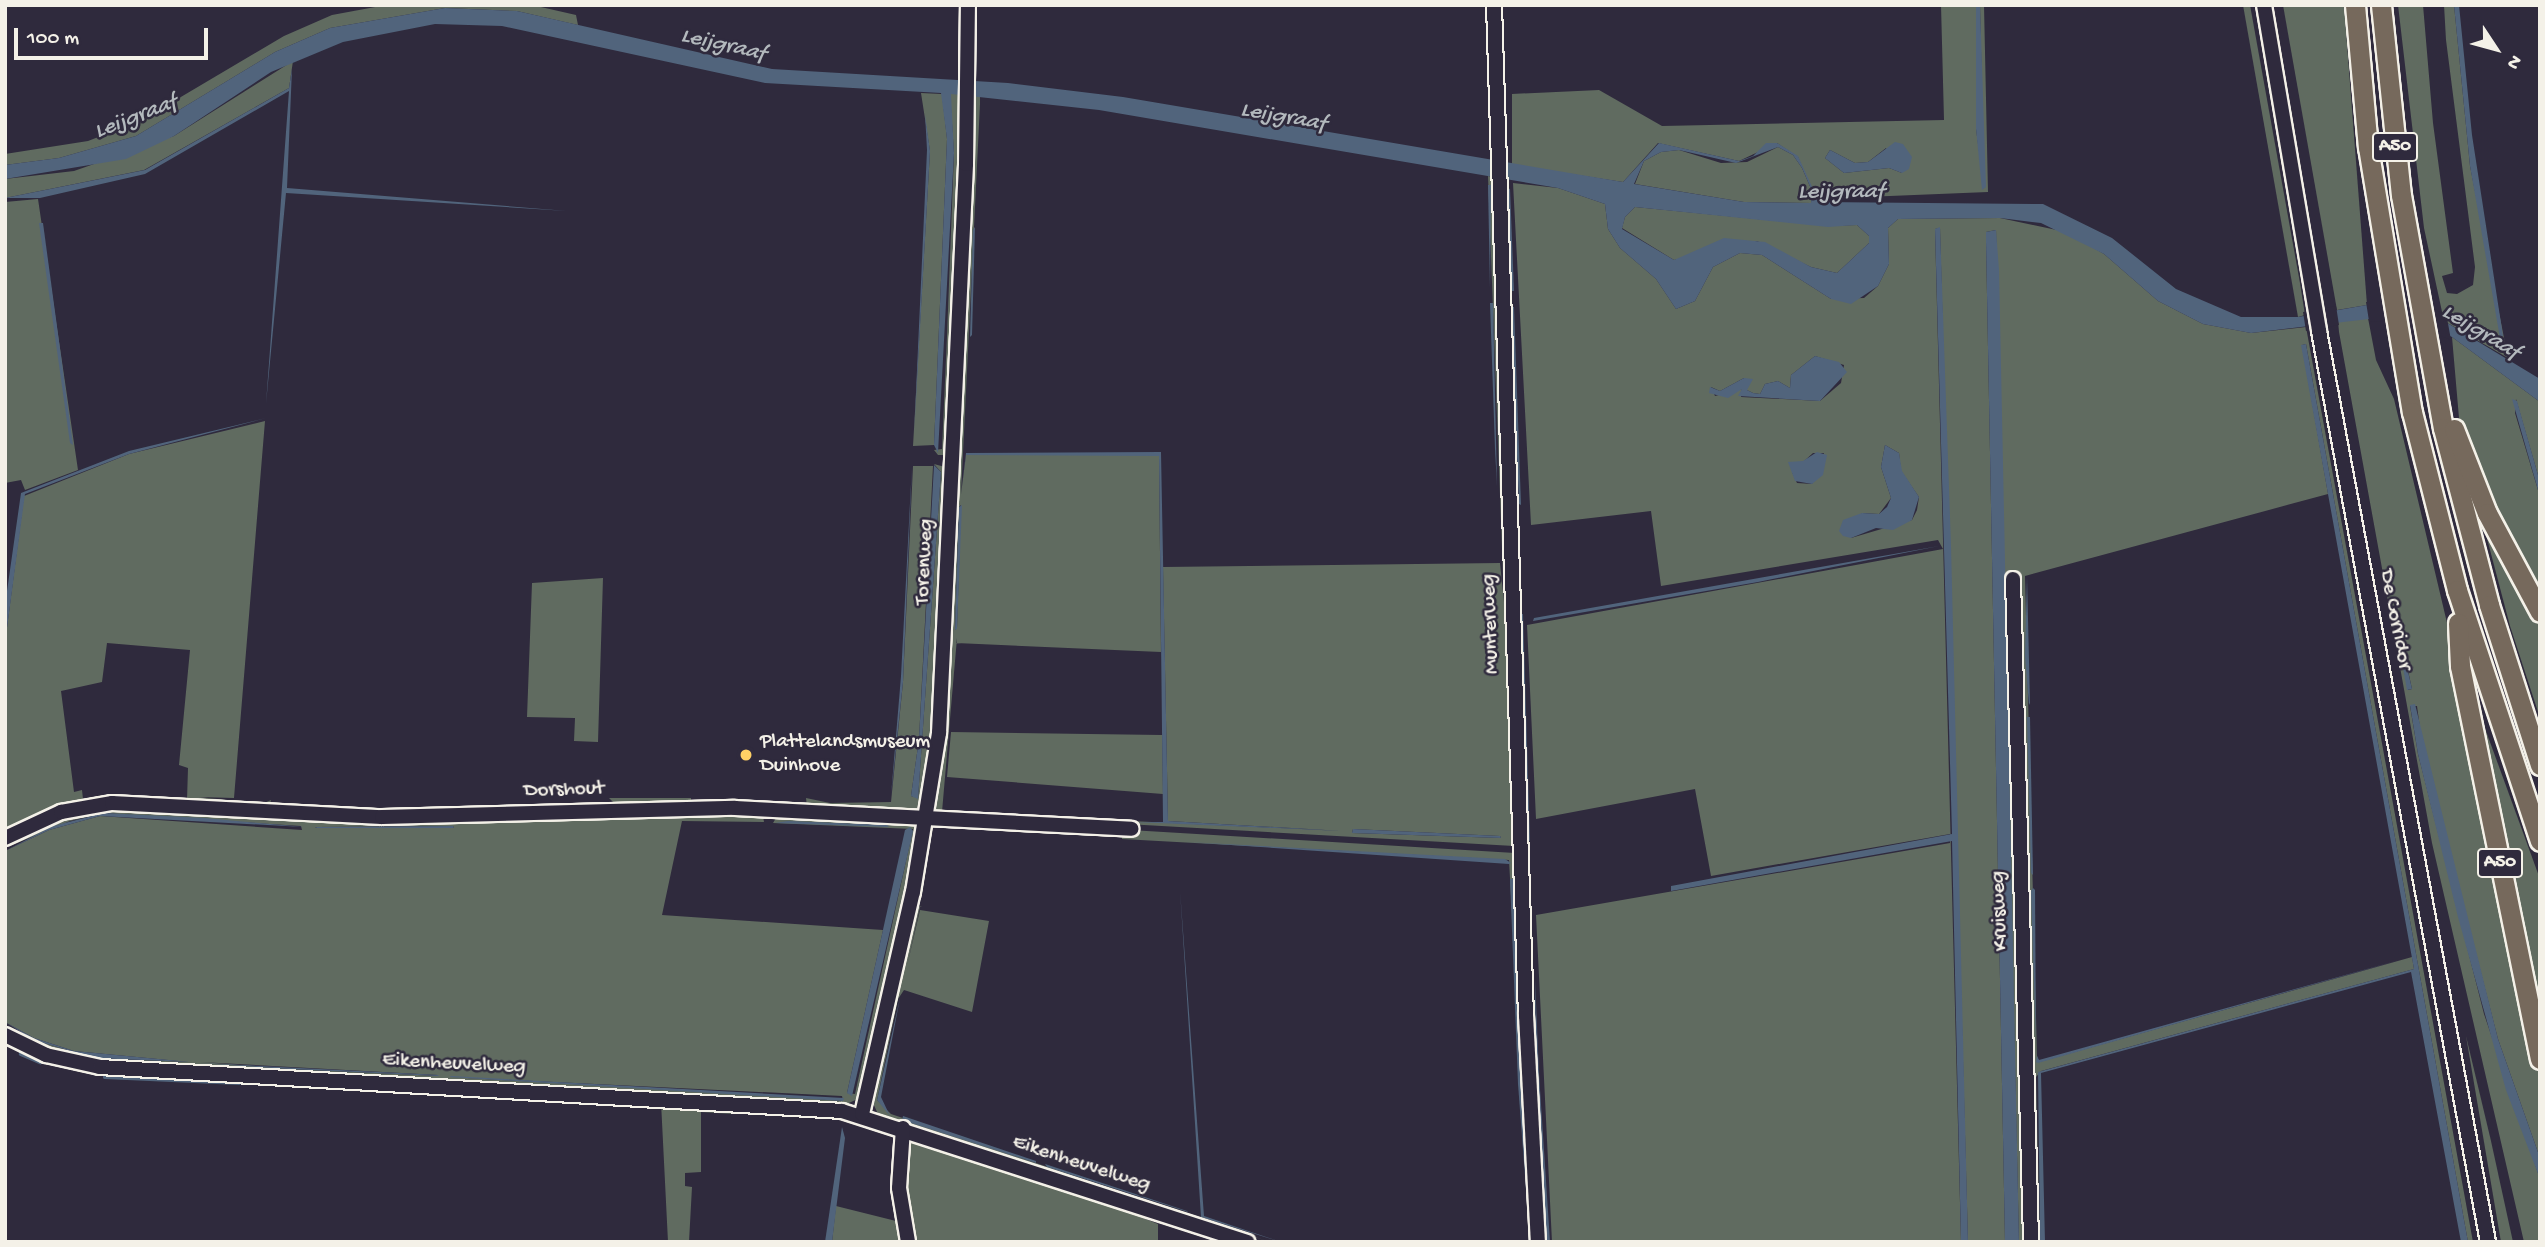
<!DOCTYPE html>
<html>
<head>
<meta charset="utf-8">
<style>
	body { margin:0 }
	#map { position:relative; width:2545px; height:1247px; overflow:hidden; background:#2f2a3d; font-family:"Gochi Hand",sans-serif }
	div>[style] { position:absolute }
	.green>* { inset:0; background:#606b60 }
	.water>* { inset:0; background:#51647c }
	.pier>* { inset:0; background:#2f2a3d }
	.stream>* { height:3.5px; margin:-1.75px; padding:0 1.75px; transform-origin:1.75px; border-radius:1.75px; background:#51647c }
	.roads { filter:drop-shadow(2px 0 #f4f1e8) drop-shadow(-2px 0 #f4f1e8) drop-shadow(0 2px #f4f1e8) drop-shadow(0 -2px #f4f1e8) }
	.minor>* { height:14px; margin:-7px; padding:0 7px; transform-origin:7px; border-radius:7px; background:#2f2a3d }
	.highway>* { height:19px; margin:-9.5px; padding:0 9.5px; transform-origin:9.5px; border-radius:9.5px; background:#76695c }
	.dots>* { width:19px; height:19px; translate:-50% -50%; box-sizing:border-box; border:4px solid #2f2a3d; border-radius:50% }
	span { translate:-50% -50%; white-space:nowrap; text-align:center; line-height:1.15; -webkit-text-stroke:5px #2f2a3d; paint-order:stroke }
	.shield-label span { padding:2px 5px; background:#2f2a3d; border:2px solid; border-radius:5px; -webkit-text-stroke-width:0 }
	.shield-label { font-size:19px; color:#f4f1e8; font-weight:700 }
	.street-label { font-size:21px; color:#f4f1e8 }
	.poi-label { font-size:21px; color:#f4f1e8 }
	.left { translate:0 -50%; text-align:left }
	.water-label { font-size:23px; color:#b3b9bd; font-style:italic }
	.frame { position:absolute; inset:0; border:7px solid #f4f1e8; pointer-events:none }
	.north { position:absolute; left:2461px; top:14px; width:70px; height:70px; -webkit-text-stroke:5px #2f2a3d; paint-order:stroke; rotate:126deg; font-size:19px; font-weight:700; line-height:28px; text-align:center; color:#f4f1e8 }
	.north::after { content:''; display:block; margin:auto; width:24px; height:32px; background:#f4f1e8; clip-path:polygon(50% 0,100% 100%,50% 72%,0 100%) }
	.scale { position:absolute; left:14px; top:28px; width:194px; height:32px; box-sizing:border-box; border:4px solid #f4f1e8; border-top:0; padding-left:9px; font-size:21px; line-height:24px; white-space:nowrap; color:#f4f1e8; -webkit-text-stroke:5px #2f2a3d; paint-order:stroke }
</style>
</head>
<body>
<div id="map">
	<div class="green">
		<i style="clip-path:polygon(386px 5px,532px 5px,576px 15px,578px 25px,517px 11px,445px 8px,330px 28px,275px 52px,136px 136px,59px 158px,5px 165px,5px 154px,88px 141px,142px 120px,284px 36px,332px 15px)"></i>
		<i style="clip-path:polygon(evenodd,1941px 5px,1976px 5px,1976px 129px,1984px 189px,1980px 5px,1984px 5px,1988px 192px,1816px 199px,1798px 157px,1777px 143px,1739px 161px,1658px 143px,1623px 182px,1512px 165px,1512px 94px,1599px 90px,1662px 126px,1944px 120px,1941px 5px,1886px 148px,1902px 173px,1889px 168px,1844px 173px,1825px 158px,1830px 150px,1855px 163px,1868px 162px,1886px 148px)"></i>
		<i style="clip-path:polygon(2243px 5px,2250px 5px,2300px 283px,2305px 315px,2298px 317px)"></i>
		<i style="clip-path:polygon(2283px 5px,2344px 5px,2367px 305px,2337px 310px)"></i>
		<i style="clip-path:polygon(2398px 5px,2423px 5px,2433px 123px,2453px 273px,2442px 276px,2447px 293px,2457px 294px,2473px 285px,2475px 267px,2446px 40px,2444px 5px,2454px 5px,2470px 166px,2508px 358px,2444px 321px,2424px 228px)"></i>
		<i style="clip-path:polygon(293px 61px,289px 88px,144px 170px,5px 198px,5px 179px,74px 171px,174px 136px)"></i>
		<i style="clip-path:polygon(921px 93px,942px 94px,947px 139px,934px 445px,913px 446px,930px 151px)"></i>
		<i style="clip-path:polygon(950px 94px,964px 94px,944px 455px,938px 455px,934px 450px,942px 449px,947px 336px,954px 153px)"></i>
		<i style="clip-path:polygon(evenodd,972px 95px,980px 96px,980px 104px,961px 494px,966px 455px,1159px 455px,1161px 652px,956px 643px,957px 638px,942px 812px,1342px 831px,1168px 821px,1163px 567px,1500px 563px,1504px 602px,1488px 176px,1496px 178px,1514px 846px,933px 813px,972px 95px,961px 505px,957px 628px,955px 630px,959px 507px,961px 505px,972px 95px,1353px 829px,1500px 836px,1501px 838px,1352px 833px,1353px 829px)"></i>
		<i style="clip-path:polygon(1778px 147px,1793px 155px,1802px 168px,1812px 191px,1811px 203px,1744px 202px,1635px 184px,1644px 161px,1661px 152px,1679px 150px,1721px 163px,1747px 162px)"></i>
		<i style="clip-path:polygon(evenodd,1513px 183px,1558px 188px,1605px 204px,1608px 229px,1620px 248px,1656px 279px,1676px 309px,1695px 301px,1713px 267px,1740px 253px,1762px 255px,1831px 299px,1864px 298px,1878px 286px,1889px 264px,1888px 228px,1898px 219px,2000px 218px,2066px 232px,2104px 254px,2158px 301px,2203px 324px,2251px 333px,2306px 327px,2473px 1242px,2468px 1242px,2306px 344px,2302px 345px,2328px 494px,2025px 576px,2037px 1056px,2039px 1062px,2412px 957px,2414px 969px,2041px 1071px,2036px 1077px,2040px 1242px,2019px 1242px,1996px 230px,1986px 232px,1986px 242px,2005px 1242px,1968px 1242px,1940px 228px,1935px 229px,1961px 1242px,1552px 1242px,1536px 915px,1950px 843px,1950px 834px,1711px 876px,1695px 789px,1536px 819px,1527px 625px,1943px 549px,1938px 540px,1661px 586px,1651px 511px,1531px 525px,1513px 183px,1815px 356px,1844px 365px,1841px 383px,1820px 401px,1741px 397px,1742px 389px,1715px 396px,1711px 387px,1720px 391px,1744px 378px,1747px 390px,1753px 393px,1760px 394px,1765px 384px,1778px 381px,1790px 388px,1791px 375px,1815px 356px,1513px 183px,1885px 445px,1899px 453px,1901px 471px,1919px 497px,1917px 510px,1912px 520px,1851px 538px,1862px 513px,1879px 514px,1891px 498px,1881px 467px,1885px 445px,1513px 183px,1813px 453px,1824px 453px,1812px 484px,1797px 483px,1792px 472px,1813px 453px)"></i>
		<i style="clip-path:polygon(38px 199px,78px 470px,25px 490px,21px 480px,5px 483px,5px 202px)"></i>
		<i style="clip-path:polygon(1635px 207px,1828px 226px,1857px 225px,1869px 236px,1869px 243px,1837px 273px,1811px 267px,1757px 241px,1674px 260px,1622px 228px,1625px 217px)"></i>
		<i style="clip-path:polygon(evenodd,2368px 318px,2376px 360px,2394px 399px,2448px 627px,2540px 1079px,2540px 1158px,2498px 1039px,2422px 743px,2417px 706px,2410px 706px,2418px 754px,2484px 1014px,2540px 1179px,2540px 1242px,2524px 1242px,2432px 843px,2339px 332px,2338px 321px,2368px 318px,2394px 606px,2412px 689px,2408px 690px,2398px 640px,2394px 606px)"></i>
		<i style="clip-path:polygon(2452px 337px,2540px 402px,2540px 482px,2516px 399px,2515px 413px,2540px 497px,2540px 602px,2471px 458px,2459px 418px)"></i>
		<i style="clip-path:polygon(265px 421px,234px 798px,199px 797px,262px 804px,271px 800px,269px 810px,187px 800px,188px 768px,179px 765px,190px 650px,107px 643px,102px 682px,61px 691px,74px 792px,82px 790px,83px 799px,5px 833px,5px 643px,24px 496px,129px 454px)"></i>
		<i style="clip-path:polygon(934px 464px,945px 467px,934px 742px,921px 806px,911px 811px,807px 807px,806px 798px,830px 803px,891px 802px,903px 682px,913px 466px,933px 466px,919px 739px,911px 796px,918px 798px,941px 472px)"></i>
		<i style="clip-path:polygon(2479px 508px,2540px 620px,2540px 718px,2510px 626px)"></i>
		<i style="clip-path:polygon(603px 578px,598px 742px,574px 741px,575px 718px,527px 717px,532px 583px)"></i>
		<i style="clip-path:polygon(2475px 701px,2540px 879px,2540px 1039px)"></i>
		<i style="clip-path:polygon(951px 732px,1162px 735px,1163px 794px,947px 777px)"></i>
		<i style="clip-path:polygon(609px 798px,691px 798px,691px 805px,618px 807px)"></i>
		<i style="clip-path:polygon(evenodd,89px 808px,258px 816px,667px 812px,763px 816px,764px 822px,682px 821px,662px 915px,883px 930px,847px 1093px,855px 1094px,913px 829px,773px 823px,779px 813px,914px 824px,920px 835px,860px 1098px,842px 1106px,111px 1063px,61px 1054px,5px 1030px,5px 1025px,34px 1040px,94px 1058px,189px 1062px,74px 1051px,34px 1038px,5px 1022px,5px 851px,49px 830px,100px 816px,302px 830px,301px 826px,104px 813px,70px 821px,5px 848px,5px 841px,89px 808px,453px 826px,454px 828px,315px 828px,317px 827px,453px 826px,89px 808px,200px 1062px,438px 1075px,438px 1076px,290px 1069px,200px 1062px,89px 808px,450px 1077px,842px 1096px,843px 1101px,778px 1096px,450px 1077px)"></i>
		<i style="clip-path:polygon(1130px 830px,1515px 853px,1534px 1242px,1530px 1242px,1509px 860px,1122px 839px,1122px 831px)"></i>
		<i style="clip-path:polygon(922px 906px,920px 907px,907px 966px,920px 910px,989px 921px,972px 1012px,904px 990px,898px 999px,877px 1100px,891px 1114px,1270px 1242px,878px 1114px,872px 1101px,912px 908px)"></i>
		<i style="clip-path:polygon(2466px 1036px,2491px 1141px,2513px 1242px,2501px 1242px)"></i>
		<i style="clip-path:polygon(661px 1102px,733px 1109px,732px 1114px,701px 1112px,701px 1172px,685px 1173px,685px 1186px,692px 1187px,689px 1242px,668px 1242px)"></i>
		<i style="clip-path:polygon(evenodd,910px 1135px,1214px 1235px,1215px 1241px,1112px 1205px,1158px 1224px,1158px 1242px,910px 1242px,901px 1185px,902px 1144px,910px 1135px,908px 1139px,980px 1164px,908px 1142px,906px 1170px,912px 1238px,904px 1171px,908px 1139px)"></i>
		<i style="clip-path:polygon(890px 1183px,894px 1184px,905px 1242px,832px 1242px,836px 1206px,896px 1221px)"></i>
	</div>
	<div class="water">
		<i style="clip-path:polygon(1976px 5px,1980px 5px,1986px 187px,1982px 190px,1976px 129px)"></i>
		<i style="clip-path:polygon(2454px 5px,2459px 5px,2472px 135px,2503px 336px,2500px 338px,2470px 166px)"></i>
		<i style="clip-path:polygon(evenodd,445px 8px,517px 11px,772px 69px,1008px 83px,1123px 97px,1623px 182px,1659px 143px,1739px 161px,1753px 156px,1766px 143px,1777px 143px,1798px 156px,1819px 202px,2043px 204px,2112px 238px,2176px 289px,2241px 317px,2298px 317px,2367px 305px,2444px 321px,2540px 379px,2540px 402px,2452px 337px,2425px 324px,2386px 317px,2251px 333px,2203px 324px,2158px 301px,2104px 254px,2041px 223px,2000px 218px,1898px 219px,1888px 228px,1889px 264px,1878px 286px,1851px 304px,1831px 299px,1762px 255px,1740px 253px,1713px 267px,1695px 301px,1676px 309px,1656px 279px,1620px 248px,1608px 229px,1605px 204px,1558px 188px,1099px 110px,951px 94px,954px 153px,938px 453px,934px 445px,947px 139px,941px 93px,765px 83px,502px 26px,435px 24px,343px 42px,271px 72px,174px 136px,126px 159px,5px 179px,5px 165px,59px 158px,136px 136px,275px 52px,330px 28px,445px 8px,1778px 147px,1793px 155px,1802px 168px,1812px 191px,1811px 203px,1744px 202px,1634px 184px,1644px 161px,1661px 152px,1679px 150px,1736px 163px,1778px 147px,445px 8px,1635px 207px,1828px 227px,1857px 225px,1869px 236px,1869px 243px,1837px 273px,1811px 267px,1765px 242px,1724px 238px,1674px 260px,1622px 229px,1625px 217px,1635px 207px)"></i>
		<i style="clip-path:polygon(292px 69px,287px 188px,567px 211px,286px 193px,266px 404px,289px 91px,145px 174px,40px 198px,5px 198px,145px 170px,289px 88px)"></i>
		<i style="clip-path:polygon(925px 114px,930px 151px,914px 436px,927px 150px)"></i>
		<i style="clip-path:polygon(1895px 142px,1903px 144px,1912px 157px,1909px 169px,1902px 173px,1889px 168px,1844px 173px,1825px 158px,1830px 150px,1855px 163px,1868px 162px)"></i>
		<i style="clip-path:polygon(1488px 185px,1491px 185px,1490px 288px)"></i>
		<i style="clip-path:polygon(1507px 188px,1510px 189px,1514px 291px,1511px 291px)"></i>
		<i style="clip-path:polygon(39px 223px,43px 223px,73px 445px,70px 443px)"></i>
		<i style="clip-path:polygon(975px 227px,972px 335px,970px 337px,973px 230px)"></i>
		<i style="clip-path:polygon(1940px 227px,1951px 546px,1968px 1242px,1961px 1242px,1952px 841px,1671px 891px,1671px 886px,1952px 834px,1935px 229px)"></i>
		<i style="clip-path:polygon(1996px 230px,1999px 270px,2019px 1242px,2005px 1242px,1986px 242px,1986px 232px)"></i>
		<i style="clip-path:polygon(1490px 303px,1493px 303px,1497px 486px,1495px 449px)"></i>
		<i style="clip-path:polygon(1511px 307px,1514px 307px,1521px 505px,1519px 504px)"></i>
		<i style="clip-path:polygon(2306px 344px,2468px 1242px,2461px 1242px,2411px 972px,2041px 1073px,2045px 1242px,2040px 1242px,2038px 1072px,2414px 969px,2301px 345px)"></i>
		<i style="clip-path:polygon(1815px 356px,1839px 362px,1847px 372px,1820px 401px,1738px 396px,1742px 389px,1728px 398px,1709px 393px,1710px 387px,1720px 391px,1744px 378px,1753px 379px,1747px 390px,1753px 393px,1760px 394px,1765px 384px,1778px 381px,1790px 388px,1791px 375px)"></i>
		<i style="clip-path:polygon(2512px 399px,2517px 401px,2540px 482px,2540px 497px)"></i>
		<i style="clip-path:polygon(266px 418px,129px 454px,25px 494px,5px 643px,5px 605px,21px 493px,129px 451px)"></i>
		<i style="clip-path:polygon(1885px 445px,1899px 453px,1902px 471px,1919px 497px,1912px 520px,1893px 530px,1876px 528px,1851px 538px,1843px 536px,1839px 531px,1843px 520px,1862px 513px,1879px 514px,1887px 507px,1891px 498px,1881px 467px)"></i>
		<i style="clip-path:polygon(1161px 452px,1168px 821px,1342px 831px,1135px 822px,1163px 822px,1159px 456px,966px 455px,961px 494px,966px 453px)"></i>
		<i style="clip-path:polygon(1817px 452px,1827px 455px,1823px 475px,1812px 484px,1795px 481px,1788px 462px,1803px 461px)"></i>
		<i style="clip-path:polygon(912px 465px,903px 682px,891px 796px,901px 676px)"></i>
		<i style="clip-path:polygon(934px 465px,941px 472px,918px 799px,911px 796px,919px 739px)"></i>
		<i style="clip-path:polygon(962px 505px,957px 629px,955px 630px,959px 507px)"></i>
		<i style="clip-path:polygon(1939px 546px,1758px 582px,1533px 621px,1534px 618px)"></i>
		<i style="clip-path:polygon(2027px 577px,2030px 703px,2029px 705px,2025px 656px)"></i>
		<i style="clip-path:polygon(2393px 606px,2412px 689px,2407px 690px,2398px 640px)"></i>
		<i style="clip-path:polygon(1520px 614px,1523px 614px,1530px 841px,1528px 840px)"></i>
		<i style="clip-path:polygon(2415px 704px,2498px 1039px,2540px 1158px,2540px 1179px,2506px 1090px,2458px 917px,2418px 754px,2410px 705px)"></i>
		<i style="clip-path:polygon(2027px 717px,2030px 717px,2033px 875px,2031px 873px)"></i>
		<i style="clip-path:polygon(104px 813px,204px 818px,304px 827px,100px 816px,49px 830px,5px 851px,53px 826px)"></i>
		<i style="clip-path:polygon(788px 821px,887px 825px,889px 827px,775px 823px)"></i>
		<i style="clip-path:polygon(453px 826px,454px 828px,315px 828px,317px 827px)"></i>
		<i style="clip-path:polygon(910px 827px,913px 831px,852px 1096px,847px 1093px,905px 830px)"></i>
		<i style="clip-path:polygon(1353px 829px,1500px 836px,1501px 838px,1352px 833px)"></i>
		<i style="clip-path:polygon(1186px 842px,1505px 859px,1511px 863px,1509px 864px)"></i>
		<i style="clip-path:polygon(1510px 879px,1513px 879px,1530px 1242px,1518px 1084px)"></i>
		<i style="clip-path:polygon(2033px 888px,2035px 890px,2036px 1043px,2031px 891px)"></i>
		<i style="clip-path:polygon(1180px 890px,1204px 1216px,1281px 1242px,1201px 1217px)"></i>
		<i style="clip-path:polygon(2403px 959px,2038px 1063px,2036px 1062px,2037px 1056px,2039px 1060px)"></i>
		<i style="clip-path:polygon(1535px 979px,1539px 1074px,1550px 1242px,1546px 1242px,1536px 1075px)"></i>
		<i style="clip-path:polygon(900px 998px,881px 1097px,890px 1116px,877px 1100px)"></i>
		<i style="clip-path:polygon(5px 1022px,34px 1038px,74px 1051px,190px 1062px,94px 1058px,34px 1040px)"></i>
		<i style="clip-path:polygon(199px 1063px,438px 1075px,439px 1076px,290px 1069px)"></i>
		<i style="clip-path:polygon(450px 1077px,451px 1076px,844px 1098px,843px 1101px)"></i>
		<i style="clip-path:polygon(903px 1116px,1036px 1161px,1036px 1163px,902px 1120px)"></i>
		<i style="clip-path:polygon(842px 1127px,845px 1138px,832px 1242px,825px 1242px)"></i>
		<i style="clip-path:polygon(1045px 1164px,1187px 1211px,1188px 1212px,1047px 1167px)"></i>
	</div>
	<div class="pier">
		<i style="clip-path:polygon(2366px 302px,2411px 302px,2437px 310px,2447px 318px,2451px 340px,2405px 322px,2369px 321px)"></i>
		<i style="clip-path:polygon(2336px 306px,2339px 325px,2306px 331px,2303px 312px)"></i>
	</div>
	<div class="stream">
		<i style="left:21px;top:1054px;width:21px;rotate:23deg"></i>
		<i style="left:105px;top:1077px;width:134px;rotate:2.6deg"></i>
	</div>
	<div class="roads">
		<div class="minor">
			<i style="left:1494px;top:5px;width:1011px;rotate:88.19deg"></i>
			<i style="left:1526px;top:1015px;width:227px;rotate:87deg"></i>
			<i style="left:2264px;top:5px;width:331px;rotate:80.4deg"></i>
			<i style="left:2319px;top:331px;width:927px;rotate:79.49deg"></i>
			<i style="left:2013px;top:579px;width:663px;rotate:88.44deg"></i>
			<i style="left:5px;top:838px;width:62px;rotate:-24.9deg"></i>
			<i style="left:61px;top:812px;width:52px;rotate:-10deg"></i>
			<i style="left:112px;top:803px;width:270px;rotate:3deg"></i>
			<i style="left:382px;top:817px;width:353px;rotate:-1.5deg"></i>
			<i style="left:735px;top:808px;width:397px;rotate:3deg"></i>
			<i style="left:5px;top:1035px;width:46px;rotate:26deg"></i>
			<i style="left:46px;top:1055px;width:55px;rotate:12.5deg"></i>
			<i style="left:100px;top:1067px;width:743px;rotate:3.39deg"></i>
			<i style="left:842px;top:1111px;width:426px;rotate:17.9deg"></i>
			<i style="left:862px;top:1114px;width:228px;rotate:-77.1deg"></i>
			<i style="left:913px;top:892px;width:161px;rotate:-80.7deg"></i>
			<i style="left:939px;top:733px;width:570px;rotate:-87.28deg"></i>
			<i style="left:966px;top:164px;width:159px;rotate:-89.3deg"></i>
			<i style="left:903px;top:1128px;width:60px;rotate:93.8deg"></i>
			<i style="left:899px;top:1188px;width:55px;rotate:80.5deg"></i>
		</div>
		<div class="highway">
			<i style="left:2355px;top:5px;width:143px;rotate:84.8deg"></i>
			<i style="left:2368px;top:147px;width:269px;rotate:80.6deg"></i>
			<i style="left:2412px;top:412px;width:184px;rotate:75.8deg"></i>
			<i style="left:2457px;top:590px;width:264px;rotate:71.7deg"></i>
			<i style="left:2381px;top:5px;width:191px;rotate:84deg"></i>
			<i style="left:2401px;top:195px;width:237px;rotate:79.8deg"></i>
			<i style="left:2443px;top:428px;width:183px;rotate:75.4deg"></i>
			<i style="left:2489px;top:605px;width:168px;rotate:72.3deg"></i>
			<i style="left:2454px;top:429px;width:90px;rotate:68.6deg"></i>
			<i style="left:2487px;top:513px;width:112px;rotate:61.8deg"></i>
			<i style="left:2458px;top:623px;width:43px;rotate:87.3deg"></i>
			<i style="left:2460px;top:666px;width:401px;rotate:78.5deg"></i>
		</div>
	</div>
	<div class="dots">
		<i style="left:746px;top:755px;background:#ffd166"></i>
	</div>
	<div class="shield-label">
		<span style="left:2395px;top:147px">A50</span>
		<span style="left:2500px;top:863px">A50</span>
	</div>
	<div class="street-label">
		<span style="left:926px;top:562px;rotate:-87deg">Torenweg</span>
		<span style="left:2394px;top:620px;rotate:79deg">De Corridor</span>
		<span style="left:1492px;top:624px;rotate:-92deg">Munterweg</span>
		<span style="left:564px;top:791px;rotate:-2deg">Dorshout</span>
		<span style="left:2001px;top:911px;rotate:-92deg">Kruisweg</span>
		<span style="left:454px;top:1065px;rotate:3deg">Eikenheuvelweg</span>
		<span style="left:1081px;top:1165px;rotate:18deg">Eikenheuvelweg</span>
	</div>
	<div class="poi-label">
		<span class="left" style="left:760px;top:755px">Plattelandsmuseum<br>Duinhove</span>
	</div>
	<div class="water-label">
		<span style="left:723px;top:46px;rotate:13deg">Leijgraaf</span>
		<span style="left:136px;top:118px;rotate:-21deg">Leijgraaf</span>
		<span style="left:1283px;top:118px;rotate:10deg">Leijgraaf</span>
		<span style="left:1841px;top:193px">Leijgraaf</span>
		<span style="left:2480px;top:333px;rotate:31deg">Leijgraaf</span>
	</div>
	<div class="frame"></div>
	<div class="north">N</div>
	<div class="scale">100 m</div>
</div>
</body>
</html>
